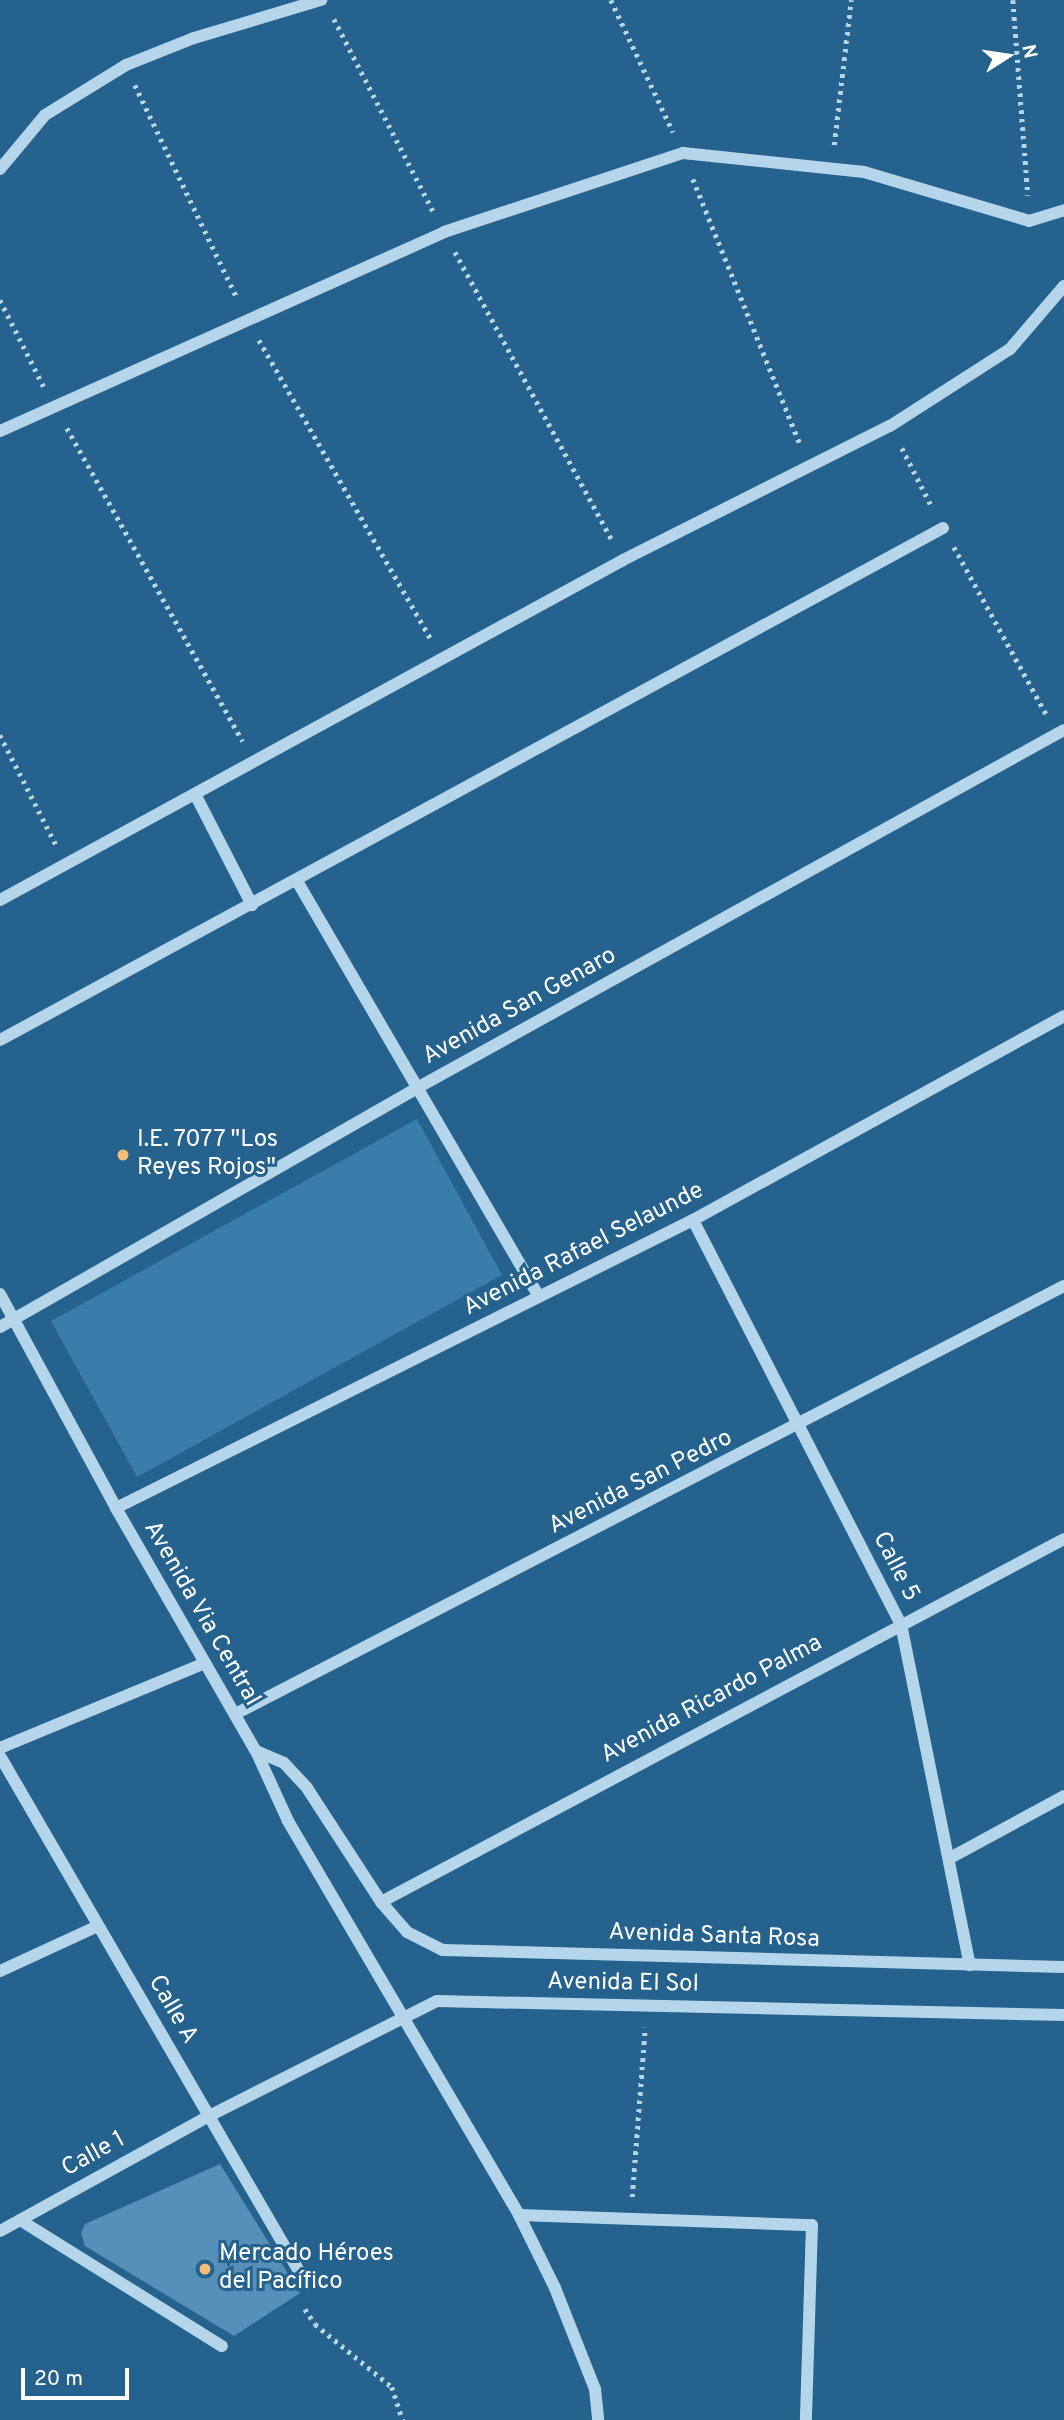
<!DOCTYPE html>
<html>
<head>
<meta charset="utf-8">
<style>
	body { margin:0 }
	#map { position:relative; width:1064px; height:2420px; overflow:hidden; background:#25628d; font-family:Overpass,sans-serif }
	div>[style] { position:absolute }
	.green>* { inset:0; background:#3a7daa }
	.building>* { inset:0; background:#5690b8 }
	.path>* { height:4.5px; margin-top:-2.25px; transform-origin:0; background:repeating-linear-gradient(90deg,#b5d5eb 0 3.5px,transparent 0 8.5px) }
	.minor>* { height:12px; margin:-6px; padding:0 6px; transform-origin:6px; border-radius:6px; background:#b5d5eb }
	.dots>* { width:19px; height:19px; translate:-50% -50%; box-sizing:border-box; border:4px solid #25628d; border-radius:50% }
	span { translate:-50% -50%; white-space:nowrap; text-align:center; line-height:1.15; -webkit-text-stroke:6px #25628d; paint-order:stroke }
	.street-label { font-size:24px; color:#fff }
	.poi-label { font-size:24px; color:#fff }
	.left { translate:0 -50%; text-align:left }
	.north { position:absolute; left:973px; top:21px; width:70px; height:70px; -webkit-text-stroke:5px #25628d; paint-order:stroke; rotate:78deg; font-size:19px; font-weight:700; line-height:28px; text-align:center; color:#fff }
	.north::after { content:''; display:block; margin:auto; width:24px; height:32px; background:#fff; clip-path:polygon(50% 0,100% 100%,50% 72%,0 100%) }
	.scale { position:absolute; left:21px; top:2368px; width:108px; height:32px; box-sizing:border-box; border:4px solid #fff; border-top:0; padding-left:9px; font-size:21px; line-height:24px; white-space:nowrap; color:#fff; -webkit-text-stroke:5px #25628d; paint-order:stroke }
</style>
</head>
<body>
<div id="map">
	<div class="green">
		<i style="clip-path:polygon(417px 1119px,502px 1275px,137px 1477px,51px 1321px)"></i>
	</div>
	<div class="building">
		<i style="clip-path:polygon(220px 2164px,300px 2293px,234px 2336px,85px 2246px,81px 2233px,85px 2224px)"></i>
	</div>
	<div class="path">
		<i style="left:611px;top:0;width:146px;rotate:64.8deg"></i>
		<i style="left:1013px;top:0;width:196px;rotate:85.6deg"></i>
		<i style="left:334px;top:19px;width:216px;rotate:62.7deg"></i>
		<i style="left:135px;top:85px;width:236px;rotate:64.4deg"></i>
		<i style="left:834px;top:145px;width:146px;rotate:-83.3deg"></i>
		<i style="left:693px;top:179px;width:286px;rotate:68deg"></i>
		<i style="left:455px;top:252px;width:328px;rotate:61.4deg"></i>
		<i style="left:0;top:300px;width:97px;rotate:63.2deg"></i>
		<i style="left:259px;top:340px;width:345px;rotate:60.1deg"></i>
		<i style="left:67px;top:428px;width:359px;rotate:60.7deg"></i>
		<i style="left:902px;top:448px;width:68px;rotate:63.1deg"></i>
		<i style="left:954px;top:547px;width:191px;rotate:61.1deg"></i>
		<i style="left:0;top:735px;width:123px;rotate:63deg"></i>
		<i style="left:632px;top:2197px;width:170px;rotate:-85.6deg"></i>
		<i style="left:305px;top:2309px;width:18px;rotate:56deg"></i>
		<i style="left:315px;top:2324px;width:99px;rotate:39.3deg"></i>
		<i style="left:392px;top:2387px;width:35px;rotate:72deg"></i>
	</div>
	<div class="minor">
		<i style="left:0;top:169px;width:70px;rotate:-50.2deg"></i>
		<i style="left:45px;top:115px;width:95px;rotate:-31.7deg"></i>
		<i style="left:126px;top:65px;width:73px;rotate:-21.7deg"></i>
		<i style="left:194px;top:38px;width:133px;rotate:-16.7deg"></i>
		<i style="left:0;top:431px;width:487px;rotate:-24.1deg"></i>
		<i style="left:444px;top:232px;width:252px;rotate:-18.3deg"></i>
		<i style="left:683px;top:153px;width:182px;rotate:6deg"></i>
		<i style="left:864px;top:172px;width:172px;rotate:16.5deg"></i>
		<i style="left:1029px;top:221px;width:37px;rotate:-17deg"></i>
		<i style="left:195px;top:794px;width:125px;rotate:62.8deg"></i>
		<i style="left:297px;top:881px;width:480px;rotate:59.8deg"></i>
		<i style="left:0;top:900px;width:710px;rotate:-28.62deg"></i>
		<i style="left:623px;top:560px;width:299px;rotate:-26.7deg"></i>
		<i style="left:890px;top:426px;width:143px;rotate:-32.7deg"></i>
		<i style="left:1010px;top:349px;width:83px;rotate:-49.4deg"></i>
		<i style="left:0;top:1040px;width:1073px;rotate:-28.5deg"></i>
		<i style="left:693px;top:1220px;width:454px;rotate:62.8deg"></i>
		<i style="left:901px;top:1624px;width:348px;rotate:78.6deg"></i>
		<i style="left:0;top:1294px;width:243px;rotate:61.5deg"></i>
		<i style="left:116px;top:1508px;width:280px;rotate:60.1deg"></i>
		<i style="left:256px;top:1751px;width:77px;rotate:65.4deg"></i>
		<i style="left:288px;top:1821px;width:457px;rotate:59.6deg"></i>
		<i style="left:519px;top:2215px;width:81px;rotate:63.7deg"></i>
		<i style="left:555px;top:2288px;width:109px;rotate:68.4deg"></i>
		<i style="left:595px;top:2389px;width:31px;rotate:84deg"></i>
		<i style="left:0;top:1327px;width:481px;rotate:-29.8deg"></i>
		<i style="left:417px;top:1088px;width:739px;rotate:-28.96deg"></i>
		<i style="left:116px;top:1508px;width:645px;rotate:-26.53deg"></i>
		<i style="left:693px;top:1220px;width:423px;rotate:-28.8deg"></i>
		<i style="left:235px;top:1714px;width:933px;rotate:-27.31deg"></i>
		<i style="left:0;top:1748px;width:222px;rotate:-22.5deg"></i>
		<i style="left:256px;top:1751px;width:30px;rotate:23deg"></i>
		<i style="left:284px;top:1763px;width:34px;rotate:47deg"></i>
		<i style="left:307px;top:1788px;width:136px;rotate:57deg"></i>
		<i style="left:381px;top:1902px;width:40px;rotate:49deg"></i>
		<i style="left:407px;top:1932px;width:39px;rotate:27deg"></i>
		<i style="left:442px;top:1950px;width:622px;rotate:1.57deg"></i>
		<i style="left:0;top:1756px;width:612px;rotate:59.87deg"></i>
		<i style="left:950px;top:1858px;width:130px;rotate:-28.5deg"></i>
		<i style="left:381px;top:1902px;width:773px;rotate:-27.99deg"></i>
		<i style="left:0;top:1971px;width:108px;rotate:-24.7deg"></i>
		<i style="left:519px;top:2215px;width:293px;rotate:2deg"></i>
		<i style="left:812px;top:2225px;width:195px;rotate:91.8deg"></i>
		<i style="left:20px;top:2220px;width:238px;rotate:32deg"></i>
		<i style="left:0;top:2231px;width:239px;rotate:-28.8deg"></i>
		<i style="left:209px;top:2116px;width:255px;rotate:-26.8deg"></i>
		<i style="left:437px;top:2001px;width:627px;rotate:1.28deg"></i>
	</div>
	<div class="dots">
		<i style="left:123px;top:1155px;background:#f5bf79"></i>
		<i style="left:205px;top:2269px;background:#f5bf79"></i>
	</div>
	<div class="street-label">
		<span style="left:520px;top:1007px;rotate:-29deg">Avenida San Genaro</span>
		<span style="left:584px;top:1250px;rotate:-27deg">Avenida Rafael Selaunde</span>
		<span style="left:641px;top:1483px;rotate:-27deg">Avenida San Pedro</span>
		<span style="left:895px;top:1567px;rotate:63deg">Calle 5</span>
		<span style="left:201px;top:1614px;rotate:60deg">Avenida Via Central</span>
		<span style="left:712px;top:1700px;rotate:-28deg">Avenida Ricardo Palma</span>
		<span style="left:714px;top:1937px;rotate:2deg">Avenida Santa Rosa</span>
		<span style="left:623px;top:1984px;rotate:1deg">Avenida El Sol</span>
		<span style="left:172px;top:2010px;rotate:60deg">Calle A</span>
		<span style="left:94px;top:2155px;rotate:-29deg">Calle 1</span>
	</div>
	<div class="poi-label">
		<span class="left" style="left:137px;top:1155px">I.E. 7077 "Los<br>Reyes Rojos"</span>
		<span class="left" style="left:219px;top:2269px">Mercado Héroes<br>del Pacífico</span>
	</div>
	<div class="north">N</div>
	<div class="scale">20 m</div>
</div>
</body>
</html>
